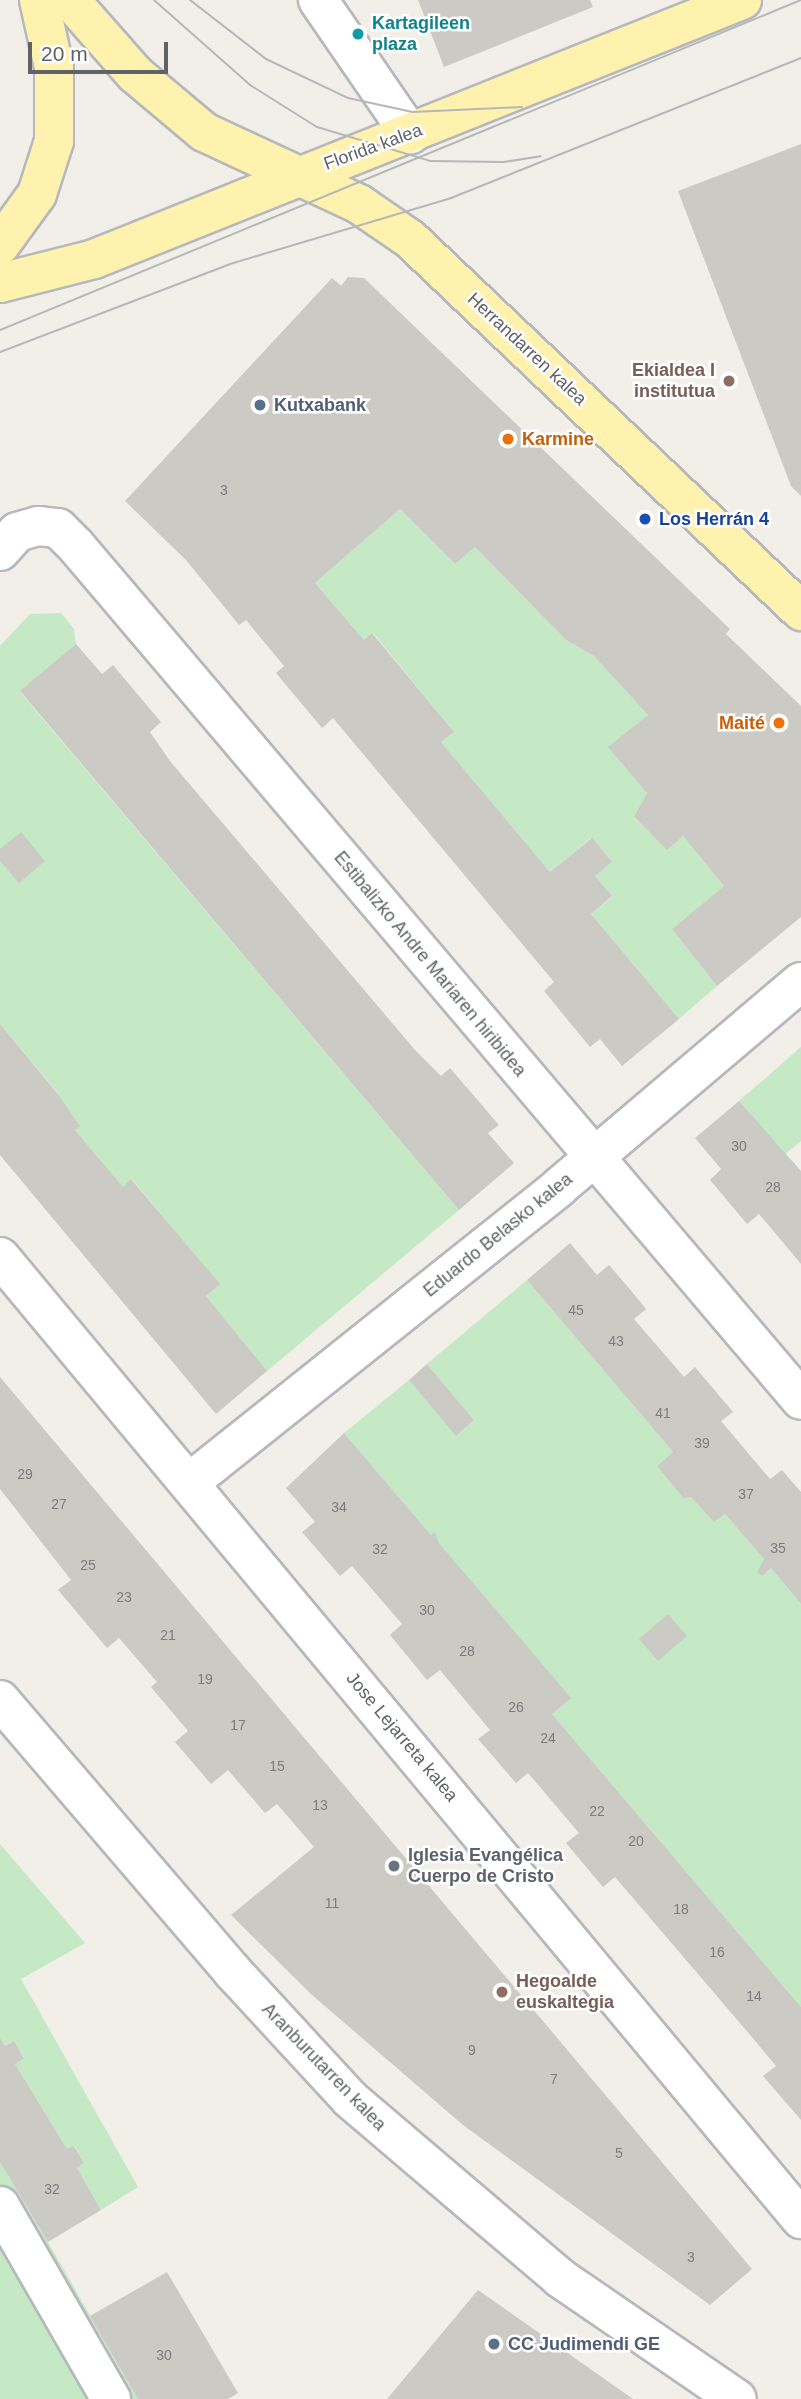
<!DOCTYPE html>
<html>
<head>
<meta charset="utf-8">
<style>
	body { margin:0 }
	#map { position:relative; width:801px; height:2399px; overflow:hidden; background:#f1efe8; font-family:Arial,sans-serif }
	div>[style] { position:absolute }
	.green>* { inset:0; background:#c5e8c5 }
	.building>* { inset:0; background:#cccac5 }
	.roads { filter:drop-shadow(2px 0 #b5b8bc) drop-shadow(-2px 0 #b5b8bc) drop-shadow(0 2px #b5b8bc) drop-shadow(0 -2px #b5b8bc) }
	.minor>* { height:38px; margin:-19px; padding:0 19px; transform-origin:19px; border-radius:19px; background:#fff }
	.major>* { height:38px; margin:-19px; padding:0 19px; transform-origin:19px; border-radius:19px; background:#fff2af }
	.tram>* { height:2px; margin:-1px; padding:0 1px; transform-origin:1px; border-radius:1px; background:#b6b7b8 }
	.dots>* { width:19px; height:19px; translate:-50% -50%; box-sizing:border-box; border:4px solid #fff; border-radius:50% }
	span { translate:-50% -50%; white-space:nowrap; text-align:center; line-height:1.15; -webkit-text-stroke:5px #fff; paint-order:stroke }
	.number-label { font-size:14px; color:#7a7d7f }
	.number-label span { -webkit-text-stroke-width:0 }
	.culture-label { font-size:18px; color:#0d838f; font-weight:700 }
	.left { translate:0 -50%; text-align:left }
	.street-label { font-size:18px; color:#5f6368 }
	.education-label { font-size:18px; color:#785e54; font-weight:700 }
	.right { translate:-100% -50%; text-align:right }
	.service-label { font-size:18px; color:#4e5e75; font-weight:700 }
	.food-label { font-size:18px; color:#c56008; font-weight:700 }
	.transit-label { font-size:18px; color:#164399; font-weight:700 }
	.worship-label { font-size:18px; color:#5b616d; font-weight:700 }
	.scale { position:absolute; left:28px; top:42px; width:140px; height:32px; box-sizing:border-box; border:4px solid #5f6368; border-top:0; padding-left:9px; font-size:21px; line-height:24px; white-space:nowrap; color:#5f6368; -webkit-text-stroke:5px #fff; paint-order:stroke }
</style>
</head>
<body>
<div id="map">
	<div class="green">
		<i style="clip-path:polygon(400px 509px,455px 564px,475px 547px,566px 640px,594px 656px,648px 715px,609px 747px,647px 793px,634px 818px,667px 849px,683px 836px,724px 886px,672px 929px,717px 986px,679px 1019px,591px 914px,612px 897px,595px 876px,612px 862px,591px 838px,550px 872px,441px 742px,454px 732px,373px 633px,364px 640px,315px 583px)"></i>
		<i style="clip-path:polygon(61px 613px,74px 629px,76px 644px,20px 692px,459px 1210px,267px 1371px,206px 1296px,219px 1284px,132px 1179px,123px 1187px,75px 1130px,58px 1093px,0 1024px,0 646px,30px 614px)"></i>
		<i style="clip-path:polygon(801px 1047px,801px 1141px,784px 1155px,739px 1101px)"></i>
		<i style="clip-path:polygon(527px 1280px,673px 1452px,657px 1466px,683px 1498px,691px 1497px,714px 1522px,725px 1514px,764px 1559px,757px 1572px,762px 1576px,771px 1568px,801px 1604px,801px 2007px,552px 1714px,570px 1698px,439px 1543px,435px 1532px,431px 1535px,344px 1433px,409px 1380px,457px 1435px,474px 1420px,427px 1364px)"></i>
		<i style="clip-path:polygon(0 1844px,85px 1943px,21px 1979px,138px 2187px,101px 2210px,77px 2168px,84px 2163px,75px 2146px,67px 2149px,15px 2064px,24px 2057px,14px 2041px,5px 2046px,0 2038px)"></i>
		<i style="clip-path:polygon(0 2162px,48px 2242px,138px 2399px,0 2399px)"></i>
	</div>
	<div class="building">
		<i style="clip-path:polygon(418px 0,590px 0,593px 7px,444px 67px)"></i>
		<i style="clip-path:polygon(801px 144px,801px 496px,791px 486px,678px 191px)"></i>
		<i style="clip-path:polygon(348px 277px,364px 278px,730px 629px,726px 634px,801px 706px,801px 917px,717px 986px,672px 929px,724px 886px,683px 836px,667px 850px,634px 817px,647px 793px,608px 747px,648px 715px,594px 656px,566px 640px,475px 547px,455px 564px,400px 509px,315px 583px,364px 640px,372px 633px,454px 732px,441px 742px,550px 872px,592px 838px,612px 862px,595px 876px,612px 896px,591px 914px,679px 1019px,622px 1066px,600px 1039px,590px 1047px,544px 991px,554px 982px,333px 718px,322px 728px,276px 673px,284px 666px,246px 620px,239px 625px,186px 560px,125px 501px,332px 278px,341px 286px)"></i>
		<i style="clip-path:polygon(76px 644px,102px 674px,113px 665px,161px 722px,150px 732px,170px 761px,415px 1050px,441px 1076px,450px 1068px,499px 1125px,488px 1133px,514px 1163px,459px 1210px,20px 691px)"></i>
		<i style="clip-path:polygon(21px 832px,45px 861px,19px 883px,0 861px,0 849px)"></i>
		<i style="clip-path:polygon(0 1024px,58px 1094px,80px 1126px,75px 1130px,123px 1187px,131px 1179px,220px 1284px,206px 1296px,267px 1371px,216px 1414px,0 1155px)"></i>
		<i style="clip-path:polygon(739px 1101px,801px 1171px,801px 1264px,759px 1214px,747px 1224px,710px 1180px,721px 1169px,695px 1138px)"></i>
		<i style="clip-path:polygon(570px 1243px,597px 1275px,609px 1265px,628px 1287px,646px 1309px,634px 1319px,684px 1377px,695px 1367px,733px 1412px,721px 1421px,770px 1479px,782px 1470px,801px 1492px,801px 1604px,771px 1568px,762px 1576px,757px 1572px,764px 1559px,725px 1514px,714px 1522px,691px 1497px,683px 1498px,657px 1466px,673px 1452px,527px 1280px)"></i>
		<i style="clip-path:polygon(427px 1364px,474px 1420px,456px 1436px,409px 1380px)"></i>
		<i style="clip-path:polygon(0 1377px,752px 2269px,710px 2305px,463px 2125px,312px 1995px,231px 1915px,314px 1847px,277px 1804px,265px 1813px,228px 1770px,211px 1784px,175px 1742px,188px 1731px,151px 1687px,157px 1682px,119px 1638px,107px 1648px,58px 1590px,71px 1580px,0 1489px)"></i>
		<i style="clip-path:polygon(344px 1433px,431px 1535px,435px 1532px,439px 1543px,571px 1698px,552px 1714px,801px 2007px,801px 2120px,763px 2076px,776px 2066px,751px 2036px,615px 1877px,603px 1887px,566px 1843px,579px 1833px,528px 1773px,516px 1783px,478px 1739px,490px 1730px,440px 1670px,427px 1680px,390px 1635px,402px 1624px,352px 1566px,340px 1576px,302px 1532px,315px 1522px,286px 1488px)"></i>
		<i style="clip-path:polygon(668px 1614px,687px 1636px,658px 1661px,639px 1639px)"></i>
		<i style="clip-path:polygon(0 2038px,5px 2046px,14px 2041px,24px 2058px,15px 2064px,67px 2149px,74px 2146px,84px 2163px,77px 2168px,101px 2210px,48px 2242px,0 2162px)"></i>
		<i style="clip-path:polygon(167px 2272px,238px 2393px,228px 2399px,138px 2399px,90px 2316px)"></i>
		<i style="clip-path:polygon(478px 2290px,633px 2399px,387px 2399px)"></i>
	</div>
	<div class="roads">
		<div class="minor">
			<i style="left:318px;top:0;width:163px;rotate:55.5deg"></i>
			<i style="left:0;top:551px;width:25px;rotate:-48deg"></i>
			<i style="left:17px;top:532px;width:22px;rotate:-16deg"></i>
			<i style="left:38px;top:526px;width:20px;rotate:6deg"></i>
			<i style="left:58px;top:528px;width:25px;rotate:45deg"></i>
			<i style="left:76px;top:546px;width:1120px;rotate:49.67deg"></i>
			<i style="left:0;top:1257px;width:1252px;rotate:50.22deg"></i>
			<i style="left:190px;top:1482px;width:472px;rotate:-38.6deg"></i>
			<i style="left:559px;top:1187px;width:317px;rotate:-40.3deg"></i>
			<i style="left:0;top:1700px;width:357px;rotate:49.4deg"></i>
			<i style="left:232px;top:1971px;width:174px;rotate:47.3deg"></i>
			<i style="left:350px;top:2099px;width:276px;rotate:40.4deg"></i>
			<i style="left:560px;top:2278px;width:214px;rotate:34.4deg"></i>
			<i style="left:0;top:2206px;width:223px;rotate:60.1deg"></i>
		</div>
		<div class="major">
			<i style="left:70px;top:0;width:98px;rotate:48.7deg"></i>
			<i style="left:135px;top:74px;width:90px;rotate:40deg"></i>
			<i style="left:204px;top:132px;width:171px;rotate:24.9deg"></i>
			<i style="left:359px;top:204px;width:62px;rotate:34.5deg"></i>
			<i style="left:410px;top:239px;width:540px;rotate:43.57deg"></i>
			<i style="left:0;top:245px;width:63px;rotate:-54deg"></i>
			<i style="left:37px;top:194px;width:56px;rotate:-72.2deg"></i>
			<i style="left:54px;top:141px;width:74px;rotate:-90deg"></i>
			<i style="left:54px;top:67px;width:69px;rotate:-102.6deg"></i>
			<i style="left:0;top:283px;width:97px;rotate:-14.3deg"></i>
			<i style="left:94px;top:259px;width:698px;rotate:-21.79deg"></i>
		</div>
	</div>
	<div class="tram">
		<i style="left:154px;top:0;width:128px;rotate:41.5deg"></i>
		<i style="left:250px;top:85px;width:79px;rotate:32.1deg"></i>
		<i style="left:317px;top:127px;width:118px;rotate:16.7deg"></i>
		<i style="left:430px;top:161px;width:74px;rotate:0.8deg"></i>
		<i style="left:504px;top:162px;width:37px;rotate:-9deg"></i>
		<i style="left:190px;top:0;width:96px;rotate:37.8deg"></i>
		<i style="left:266px;top:59px;width:91px;rotate:25.4deg"></i>
		<i style="left:348px;top:98px;width:66px;rotate:12.2deg"></i>
		<i style="left:413px;top:112px;width:109px;rotate:-2.6deg"></i>
		<i style="left:0;top:330px;width:866px;rotate:-22.39deg"></i>
		<i style="left:0;top:352px;width:246px;rotate:-20.9deg"></i>
		<i style="left:230px;top:264px;width:231px;rotate:-16.6deg"></i>
		<i style="left:451px;top:198px;width:377px;rotate:-21.8deg"></i>
	</div>
	<div class="dots">
		<i style="left:358px;top:34px;background:#0f9aa8"></i>
		<i style="left:729px;top:381px;background:#8d6e63"></i>
		<i style="left:260px;top:405px;background:#5c6f8a"></i>
		<i style="left:508px;top:439px;background:#e8710a"></i>
		<i style="left:645px;top:519px;background:#1a4fb4"></i>
		<i style="left:779px;top:723px;background:#e8710a"></i>
		<i style="left:394px;top:1866px;background:#6b7280"></i>
		<i style="left:502px;top:1992px;background:#8d6e63"></i>
		<i style="left:494px;top:2344px;background:#5c6f8a"></i>
	</div>
	<div class="number-label">
		<span style="left:224px;top:490px">3</span>
		<span style="left:739px;top:1146px">30</span>
		<span style="left:773px;top:1187px">28</span>
		<span style="left:576px;top:1310px">45</span>
		<span style="left:616px;top:1341px">43</span>
		<span style="left:663px;top:1413px">41</span>
		<span style="left:702px;top:1443px">39</span>
		<span style="left:25px;top:1474px">29</span>
		<span style="left:746px;top:1494px">37</span>
		<span style="left:59px;top:1504px">27</span>
		<span style="left:339px;top:1507px">34</span>
		<span style="left:778px;top:1548px">35</span>
		<span style="left:380px;top:1549px">32</span>
		<span style="left:88px;top:1565px">25</span>
		<span style="left:124px;top:1597px">23</span>
		<span style="left:427px;top:1610px">30</span>
		<span style="left:168px;top:1635px">21</span>
		<span style="left:467px;top:1651px">28</span>
		<span style="left:205px;top:1679px">19</span>
		<span style="left:516px;top:1707px">26</span>
		<span style="left:238px;top:1725px">17</span>
		<span style="left:548px;top:1738px">24</span>
		<span style="left:277px;top:1766px">15</span>
		<span style="left:320px;top:1805px">13</span>
		<span style="left:597px;top:1811px">22</span>
		<span style="left:636px;top:1841px">20</span>
		<span style="left:332px;top:1903px">11</span>
		<span style="left:681px;top:1909px">18</span>
		<span style="left:717px;top:1952px">16</span>
		<span style="left:754px;top:1996px">14</span>
		<span style="left:472px;top:2050px">9</span>
		<span style="left:554px;top:2079px">7</span>
		<span style="left:619px;top:2153px">5</span>
		<span style="left:52px;top:2189px">32</span>
		<span style="left:691px;top:2257px">3</span>
		<span style="left:164px;top:2355px">30</span>
	</div>
	<div class="culture-label">
		<span class="left" style="left:372px;top:34px">Kartagileen<br>plaza</span>
	</div>
	<div class="street-label">
		<span style="left:373px;top:147px;rotate:-20deg">Florida kalea</span>
		<span style="left:527px;top:349px;rotate:43deg">Herrandarren kalea</span>
		<span style="left:430px;top:964px;rotate:50deg">Estibalizko Andre Mariaren hiribidea</span>
		<span style="left:498px;top:1235px;rotate:-39deg">Eduardo Belasko kalea</span>
		<span style="left:402px;top:1737px;rotate:50deg">Jose Lejarreta kalea</span>
		<span style="left:324px;top:2067px;rotate:46deg">Aranburutarren kalea</span>
	</div>
	<div class="education-label">
		<span class="right" style="left:715px;top:381px">Ekialdea I<br>institutua</span>
		<span class="left" style="left:516px;top:1992px">Hegoalde<br>euskaltegia</span>
	</div>
	<div class="service-label">
		<span class="left" style="left:274px;top:405px">Kutxabank</span>
		<span class="left" style="left:508px;top:2344px">CC Judimendi GE</span>
	</div>
	<div class="food-label">
		<span class="left" style="left:522px;top:439px">Karmine</span>
		<span class="right" style="left:765px;top:723px">Maité</span>
	</div>
	<div class="transit-label">
		<span class="left" style="left:659px;top:519px">Los Herrán 4</span>
	</div>
	<div class="worship-label">
		<span class="left" style="left:408px;top:1866px">Iglesia Evangélica<br>Cuerpo de Cristo</span>
	</div>
	<div class="scale">20 m</div>
</div>
</body>
</html>
